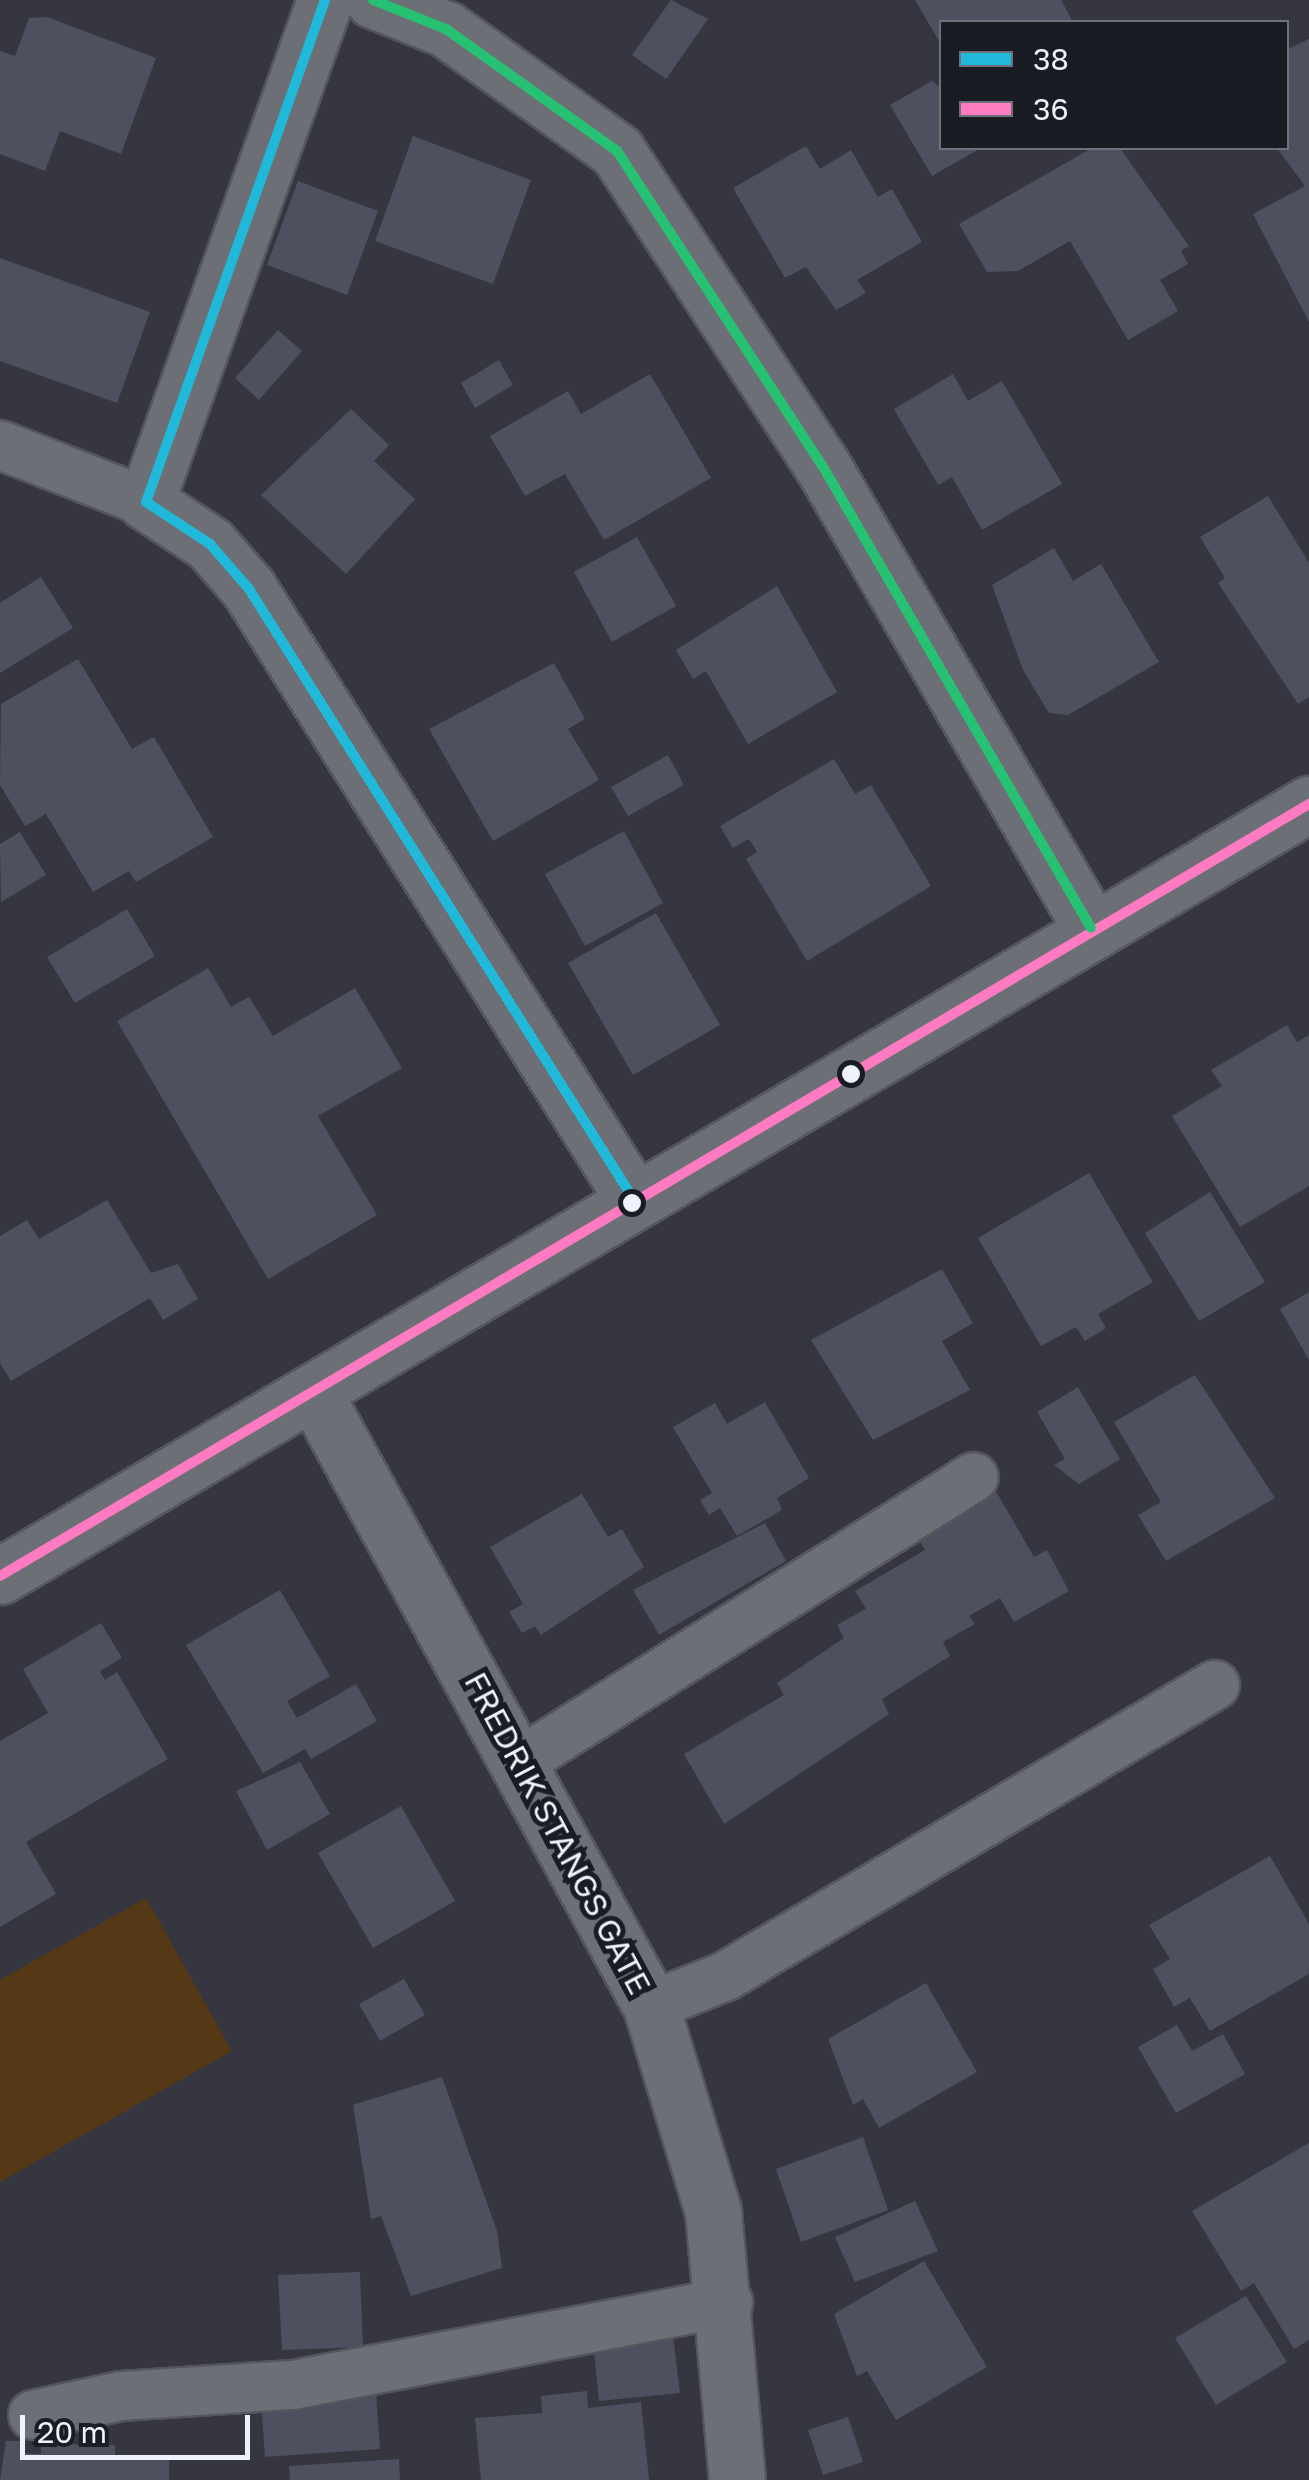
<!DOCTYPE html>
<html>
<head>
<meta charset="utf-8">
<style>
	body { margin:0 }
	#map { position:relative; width:1309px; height:2480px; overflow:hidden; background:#353640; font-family:"Golos Text",sans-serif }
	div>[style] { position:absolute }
	.green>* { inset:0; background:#553916 }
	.building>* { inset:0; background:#4e5060 }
	.roads { filter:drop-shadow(2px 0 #55555e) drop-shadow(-2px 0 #55555e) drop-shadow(0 2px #55555e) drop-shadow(0 -2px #55555e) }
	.lane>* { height:48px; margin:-24px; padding:0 24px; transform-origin:24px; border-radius:24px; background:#6d6f76 }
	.street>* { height:55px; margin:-27.5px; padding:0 27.5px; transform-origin:27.5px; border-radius:27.5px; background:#6d6f76 }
	.secondary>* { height:55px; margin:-27.5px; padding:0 27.5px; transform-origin:27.5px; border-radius:27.5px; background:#6d6f76 }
	.bus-1>* { height:10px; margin:-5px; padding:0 5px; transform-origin:5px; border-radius:5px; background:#20b9da }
	.bus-2>* { height:10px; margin:-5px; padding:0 5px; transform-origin:5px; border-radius:5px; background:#fe7ac1 }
	.bus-3>* { height:10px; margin:-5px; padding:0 5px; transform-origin:5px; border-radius:5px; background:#26c172 }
	.dots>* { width:28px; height:28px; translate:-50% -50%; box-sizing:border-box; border:5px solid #1a1c23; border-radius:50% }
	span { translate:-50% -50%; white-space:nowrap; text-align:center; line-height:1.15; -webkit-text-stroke:10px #1a1c23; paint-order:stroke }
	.street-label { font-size:32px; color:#eff1fc }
	.legend { position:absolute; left:939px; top:20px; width:350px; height:130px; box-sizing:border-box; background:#1a1c23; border:2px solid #6f717a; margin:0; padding:12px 18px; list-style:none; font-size:30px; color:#eff1fc }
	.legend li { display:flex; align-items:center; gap:20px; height:50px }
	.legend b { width:50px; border:2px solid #6f717a }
	.scale { position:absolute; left:20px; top:2415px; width:230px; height:45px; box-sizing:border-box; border:5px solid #eff1fc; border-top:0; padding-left:12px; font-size:30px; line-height:35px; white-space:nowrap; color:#eff1fc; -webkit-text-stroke:8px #1a1c23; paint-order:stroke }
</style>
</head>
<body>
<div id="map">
	<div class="green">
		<i style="clip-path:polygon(146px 1898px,232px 2051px,0 2182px,0 1980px)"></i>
	</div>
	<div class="building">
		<i style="clip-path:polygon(671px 0,708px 19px,666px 79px,632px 55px)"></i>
		<i style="clip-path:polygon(915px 0,1061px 0,1073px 22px,942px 22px,942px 46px)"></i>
		<i style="clip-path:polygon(47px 17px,156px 58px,121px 154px,60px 131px,45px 171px,0 154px,0 51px,15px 56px,29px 18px)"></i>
		<i style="clip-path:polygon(1309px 39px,1309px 322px,1253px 214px,1305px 186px,1277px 148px,1286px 148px,1286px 50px)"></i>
		<i style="clip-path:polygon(932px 81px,942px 89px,942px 148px,981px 148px,932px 176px,890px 105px)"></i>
		<i style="clip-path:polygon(413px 136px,531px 180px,493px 284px,375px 241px)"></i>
		<i style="clip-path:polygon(806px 146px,820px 169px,851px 150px,878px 197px,892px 189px,922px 242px,857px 280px,866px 293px,836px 310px,806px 267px,785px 278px,733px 188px)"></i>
		<i style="clip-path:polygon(1092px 148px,1120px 148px,1189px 246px,1181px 251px,1188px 264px,1160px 280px,1178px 311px,1128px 340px,1070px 241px,1018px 271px,987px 272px,959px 224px)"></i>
		<i style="clip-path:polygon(298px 181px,378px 211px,347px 295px,267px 265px)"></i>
		<i style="clip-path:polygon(0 258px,150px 312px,117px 403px,0 361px)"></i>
		<i style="clip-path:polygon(278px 330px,302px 351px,259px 400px,235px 378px)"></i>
		<i style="clip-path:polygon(499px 360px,513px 385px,475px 408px,461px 383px)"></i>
		<i style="clip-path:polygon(650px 374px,711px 478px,604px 540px,565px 474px,525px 496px,490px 436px,568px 391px,581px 414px)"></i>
		<i style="clip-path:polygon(953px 374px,968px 401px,1002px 381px,1062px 484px,982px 530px,952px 477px,938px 485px,894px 409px)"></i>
		<i style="clip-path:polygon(351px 409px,389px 445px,374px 461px,415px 499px,346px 574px,261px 495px)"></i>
		<i style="clip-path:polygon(1268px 496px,1309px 563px,1309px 697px,1298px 704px,1218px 583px,1225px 578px,1200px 537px)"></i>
		<i style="clip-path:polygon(637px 537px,676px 606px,612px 642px,574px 572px)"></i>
		<i style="clip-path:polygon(1054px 548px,1073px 581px,1101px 564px,1159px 662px,1068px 715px,1049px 713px,1023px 670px,992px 585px)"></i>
		<i style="clip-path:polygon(41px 577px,73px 628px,0 673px,0 603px)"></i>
		<i style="clip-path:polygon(777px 586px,837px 692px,748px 744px,706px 671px,693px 679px,676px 650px)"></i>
		<i style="clip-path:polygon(78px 659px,132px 749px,154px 737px,213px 837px,136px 882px,129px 871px,93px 892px,46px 814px,25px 826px,0 785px,1px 704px)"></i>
		<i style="clip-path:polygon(554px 663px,585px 719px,568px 729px,599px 780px,493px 841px,429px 729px)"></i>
		<i style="clip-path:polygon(668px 755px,684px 785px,628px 816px,611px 787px)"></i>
		<i style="clip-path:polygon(834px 759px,855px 794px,871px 785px,931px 886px,807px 961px,746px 859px,757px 852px,749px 839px,733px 848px,720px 826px)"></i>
		<i style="clip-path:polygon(624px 831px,663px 903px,585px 946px,545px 874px)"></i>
		<i style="clip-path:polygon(20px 832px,46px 875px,1px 902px,0 844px)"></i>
		<i style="clip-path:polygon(127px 909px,155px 956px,75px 1003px,47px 957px)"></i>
		<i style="clip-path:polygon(656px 913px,720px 1025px,633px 1075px,568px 963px)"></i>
		<i style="clip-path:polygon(208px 968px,231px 1007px,249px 997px,273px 1036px,355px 988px,402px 1068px,318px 1116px,377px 1215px,268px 1279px,117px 1021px)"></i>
		<i style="clip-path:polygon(1287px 1025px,1297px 1042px,1309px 1035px,1309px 1186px,1240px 1227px,1172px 1116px,1222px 1086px,1211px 1070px)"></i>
		<i style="clip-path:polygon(1089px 1173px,1153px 1282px,1098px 1314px,1106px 1328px,1085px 1341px,1076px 1327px,1041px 1346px,978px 1238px)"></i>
		<i style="clip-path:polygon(1210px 1192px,1265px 1282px,1199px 1321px,1145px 1233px)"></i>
		<i style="clip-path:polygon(107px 1200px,151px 1273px,178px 1264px,198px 1299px,163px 1320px,150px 1298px,11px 1381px,0 1363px,0 1236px,27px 1220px,39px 1239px)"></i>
		<i style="clip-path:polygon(942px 1269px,973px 1323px,942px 1341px,970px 1390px,873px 1440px,811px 1340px)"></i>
		<i style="clip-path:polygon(1309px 1292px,1309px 1360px,1280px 1309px)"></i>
		<i style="clip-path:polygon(1195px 1375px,1275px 1498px,1166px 1561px,1138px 1515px,1161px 1502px,1114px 1422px)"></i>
		<i style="clip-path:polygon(1078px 1387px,1120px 1459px,1079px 1484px,1054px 1465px,1065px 1459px,1037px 1412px)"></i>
		<i style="clip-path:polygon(765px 1402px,809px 1478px,777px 1498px,782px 1510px,737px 1536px,720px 1508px,709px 1515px,700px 1500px,712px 1493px,673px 1427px,715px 1403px,727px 1424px)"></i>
		<i style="clip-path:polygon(993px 1486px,1034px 1557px,1047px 1550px,1069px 1591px,1014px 1622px,1000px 1598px,969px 1616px,975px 1624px,943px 1642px,950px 1656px,882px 1699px,889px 1714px,724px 1824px,684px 1754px,784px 1695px,777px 1683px,844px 1638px,837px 1625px,866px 1609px,855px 1591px,925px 1550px,914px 1532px)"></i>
		<i style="clip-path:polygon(582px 1494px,608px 1537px,622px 1529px,644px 1567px,541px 1635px,535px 1626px,522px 1633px,509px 1612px,523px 1604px,490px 1547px)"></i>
		<i style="clip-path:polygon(765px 1523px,786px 1561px,659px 1635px,633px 1590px)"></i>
		<i style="clip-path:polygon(280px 1590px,330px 1676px,287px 1701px,297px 1718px,356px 1684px,377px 1721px,311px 1759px,305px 1749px,263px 1773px,186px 1645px)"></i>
		<i style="clip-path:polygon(101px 1623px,122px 1658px,100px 1671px,105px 1680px,117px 1672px,168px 1759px,26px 1842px,56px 1894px,0 1927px,0 1741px,48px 1713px,23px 1669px)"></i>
		<i style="clip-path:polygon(300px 1762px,330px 1814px,267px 1850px,236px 1791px)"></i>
		<i style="clip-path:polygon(401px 1806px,455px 1901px,373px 1948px,318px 1853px)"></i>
		<i style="clip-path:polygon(1270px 1856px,1309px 1924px,1309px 1974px,1210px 2031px,1190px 1998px,1174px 2007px,1153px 1969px,1170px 1959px,1149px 1925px)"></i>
		<i style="clip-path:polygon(404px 1979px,425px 2015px,380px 2041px,359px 2004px)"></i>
		<i style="clip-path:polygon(926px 1983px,977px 2072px,879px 2128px,863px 2099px,853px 2105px,828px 2039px)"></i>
		<i style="clip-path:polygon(1177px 2025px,1192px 2051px,1223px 2034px,1245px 2074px,1176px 2113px,1138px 2047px)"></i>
		<i style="clip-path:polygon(442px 2077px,497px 2231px,502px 2268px,411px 2296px,381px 2216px,371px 2219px,353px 2105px)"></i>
		<i style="clip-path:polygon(863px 2137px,888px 2210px,801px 2242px,776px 2169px)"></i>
		<i style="clip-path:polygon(1309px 2143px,1309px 2340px,1294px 2349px,1254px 2283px,1241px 2291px,1192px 2211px)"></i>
		<i style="clip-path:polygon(915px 2201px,938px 2251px,855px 2282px,835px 2237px)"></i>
		<i style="clip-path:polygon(924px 2261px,987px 2367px,896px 2420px,867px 2371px,857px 2376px,834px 2314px)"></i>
		<i style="clip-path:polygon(360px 2272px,363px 2347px,282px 2350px,278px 2275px)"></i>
		<i style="clip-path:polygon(1246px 2296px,1287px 2362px,1216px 2405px,1175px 2338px)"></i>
		<i style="clip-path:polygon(673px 2335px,680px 2393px,599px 2401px,593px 2343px)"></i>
		<i style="clip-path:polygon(587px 2391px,588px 2408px,641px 2402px,649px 2480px,481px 2480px,475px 2418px,542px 2413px,541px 2396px)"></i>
		<i style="clip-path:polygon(376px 2392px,380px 2449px,265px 2457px,261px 2400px)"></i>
		<i style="clip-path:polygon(848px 2417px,863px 2462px,823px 2475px,808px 2430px)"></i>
		<i style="clip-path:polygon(6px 2441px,21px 2441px,21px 2453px,41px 2454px,41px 2444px,115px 2445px,115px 2455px,169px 2456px,169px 2480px,0 2480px)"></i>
		<i style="clip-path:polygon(399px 2459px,400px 2480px,290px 2480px,289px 2466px)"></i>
	</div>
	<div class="roads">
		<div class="lane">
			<i style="left:0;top:445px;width:157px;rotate:21.3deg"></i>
			<i style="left:523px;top:1760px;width:532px;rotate:-32.11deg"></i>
			<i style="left:651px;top:2006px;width:81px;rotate:-21.8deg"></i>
			<i style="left:726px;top:1976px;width:569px;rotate:-30.76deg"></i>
			<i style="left:33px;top:2415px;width:90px;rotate:-12.2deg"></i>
			<i style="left:121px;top:2396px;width:172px;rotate:-3.7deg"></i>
			<i style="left:293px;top:2385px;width:443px;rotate:-10.8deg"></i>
		</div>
		<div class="street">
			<i style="left:325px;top:0;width:533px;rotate:109.62deg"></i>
			<i style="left:146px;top:502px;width:77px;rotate:33.3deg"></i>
			<i style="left:210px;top:544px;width:60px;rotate:49.1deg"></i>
			<i style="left:249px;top:589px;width:722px;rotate:57.78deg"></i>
			<i style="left:373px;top:0;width:79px;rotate:21.7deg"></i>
			<i style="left:446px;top:29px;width:210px;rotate:35.5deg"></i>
			<i style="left:617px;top:151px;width:375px;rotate:56.9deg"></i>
			<i style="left:822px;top:465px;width:535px;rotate:59.84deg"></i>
			<i style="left:314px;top:1393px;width:700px;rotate:61.2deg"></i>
			<i style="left:651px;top:2006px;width:214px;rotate:73.2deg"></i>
			<i style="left:713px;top:2211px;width:270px;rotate:84.9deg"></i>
		</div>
		<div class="secondary">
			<i style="left:0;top:1576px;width:1520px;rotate:-30.53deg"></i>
		</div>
	</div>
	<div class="bus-1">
		<i style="left:325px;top:0;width:533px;rotate:109.62deg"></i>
		<i style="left:146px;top:502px;width:77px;rotate:33.3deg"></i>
		<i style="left:210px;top:544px;width:60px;rotate:49.1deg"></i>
		<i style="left:249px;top:589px;width:722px;rotate:57.78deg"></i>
	</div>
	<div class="bus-2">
		<i style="left:0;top:1576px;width:1520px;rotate:-30.53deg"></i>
	</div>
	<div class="bus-3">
		<i style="left:373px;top:0;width:79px;rotate:21.7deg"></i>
		<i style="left:446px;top:29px;width:210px;rotate:35.5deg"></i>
		<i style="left:617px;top:151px;width:375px;rotate:56.9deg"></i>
		<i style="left:822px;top:465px;width:535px;rotate:59.84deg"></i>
	</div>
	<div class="dots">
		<i style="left:851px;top:1074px;background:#eff1fc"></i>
		<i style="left:632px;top:1203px;background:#eff1fc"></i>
	</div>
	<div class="street-label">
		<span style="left:558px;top:1833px;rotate:62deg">FREDRIK STANGS GATE</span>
	</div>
	<ul class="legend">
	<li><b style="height:12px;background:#20b9da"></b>38</li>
	<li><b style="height:12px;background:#fe7ac1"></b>36</li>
	</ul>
	<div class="scale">20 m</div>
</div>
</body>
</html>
